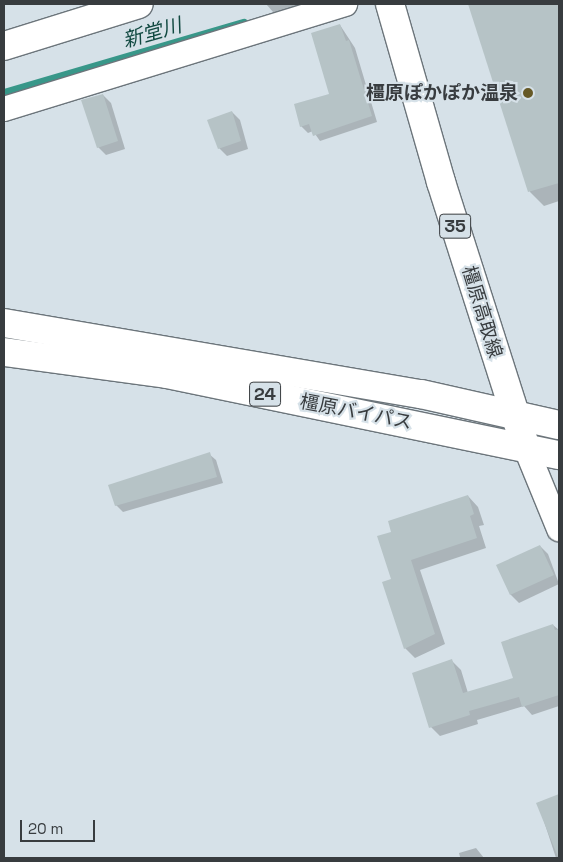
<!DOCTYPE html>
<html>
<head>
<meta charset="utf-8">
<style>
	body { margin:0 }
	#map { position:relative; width:563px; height:862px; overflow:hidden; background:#d6e1e8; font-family:"Space Grotesk","Noto Sans JP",sans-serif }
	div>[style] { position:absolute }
	.shadow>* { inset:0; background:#0003 }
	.stream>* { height:8px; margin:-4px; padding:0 4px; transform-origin:4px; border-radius:4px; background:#389789 }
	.building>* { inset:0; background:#b6c3c6 }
	.roads { filter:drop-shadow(1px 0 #6c757b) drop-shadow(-1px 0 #6c757b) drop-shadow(0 1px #6c757b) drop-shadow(0 -1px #6c757b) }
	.minor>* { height:24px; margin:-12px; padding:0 12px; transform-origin:12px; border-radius:12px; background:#fff }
	.tertiary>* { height:28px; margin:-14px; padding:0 14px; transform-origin:14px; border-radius:14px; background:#fff }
	.primary>* { height:28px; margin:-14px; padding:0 14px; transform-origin:14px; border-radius:14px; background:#fff }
	.trunk>* { height:28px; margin:-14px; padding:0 14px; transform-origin:14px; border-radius:14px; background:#fff }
	.dots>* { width:14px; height:14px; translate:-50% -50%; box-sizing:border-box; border:2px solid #d6e1e8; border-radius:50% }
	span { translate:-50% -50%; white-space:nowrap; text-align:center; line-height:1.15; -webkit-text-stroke:4.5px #d6e1e8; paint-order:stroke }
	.shield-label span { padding:1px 4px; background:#d6e1e8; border:1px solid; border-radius:4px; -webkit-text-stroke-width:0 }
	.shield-label { font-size:18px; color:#383c3f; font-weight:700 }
	.poi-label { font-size:19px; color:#383c3f; font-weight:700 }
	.right { translate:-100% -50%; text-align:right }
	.street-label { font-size:19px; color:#383c3f }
	.water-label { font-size:20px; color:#114941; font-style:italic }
	.frame { position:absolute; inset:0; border:5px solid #383c3f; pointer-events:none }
	.scale { position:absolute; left:20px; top:820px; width:75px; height:22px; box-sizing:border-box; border:2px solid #383c3f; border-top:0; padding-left:6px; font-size:15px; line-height:18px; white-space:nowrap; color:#383c3f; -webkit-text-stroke:4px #d6e1e8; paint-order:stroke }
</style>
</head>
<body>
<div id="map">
	<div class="shadow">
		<i style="clip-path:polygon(266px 4px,302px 4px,274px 13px)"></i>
		<i style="clip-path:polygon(469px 4px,559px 4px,559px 201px,544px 206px,530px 192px)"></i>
		<i style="clip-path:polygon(340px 25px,355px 48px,377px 122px,320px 141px,313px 131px,308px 133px,301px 126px,331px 95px)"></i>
		<i style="clip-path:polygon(103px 95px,111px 103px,125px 149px,106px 155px,98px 147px)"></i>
		<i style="clip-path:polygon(232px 112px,240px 120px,248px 149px,227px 156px,219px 148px)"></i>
		<i style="clip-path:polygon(209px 454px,216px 460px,223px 483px,123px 512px,116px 505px)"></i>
		<i style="clip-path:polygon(468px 496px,478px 507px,484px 525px,479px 526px,486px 548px,420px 570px,445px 644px,415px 658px,405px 648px,392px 580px,393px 532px)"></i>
		<i style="clip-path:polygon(540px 546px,548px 554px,559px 584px,519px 603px,511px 595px,498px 566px)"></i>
		<i style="clip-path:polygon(553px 625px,559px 630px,559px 706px,532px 715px,524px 706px,477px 720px,478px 724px,440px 736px,431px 727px,452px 661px,461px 670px,468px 693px,514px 679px)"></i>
		<i style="clip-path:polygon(559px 795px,559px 858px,556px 858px,538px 803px)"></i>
		<i style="clip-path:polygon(476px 848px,484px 858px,457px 858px,460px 857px,459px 853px)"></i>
	</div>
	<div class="stream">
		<i style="left:4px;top:93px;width:250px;rotate:-16.3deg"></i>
	</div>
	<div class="building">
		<i style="clip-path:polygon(468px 4px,559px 4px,559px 183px,528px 192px)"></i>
		<i style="clip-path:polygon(340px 24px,346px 41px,349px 40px,372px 116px,313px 136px,309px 124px,300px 127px,294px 104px,329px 94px,311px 33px)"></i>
		<i style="clip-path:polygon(103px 94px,118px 141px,97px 148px,81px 100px)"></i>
		<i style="clip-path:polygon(232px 111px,241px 141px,218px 149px,207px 120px)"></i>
		<i style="clip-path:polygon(210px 452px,217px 477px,115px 506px,108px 485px)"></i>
		<i style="clip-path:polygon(468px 495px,474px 514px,470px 516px,477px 538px,411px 560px,435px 634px,404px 649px,382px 582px,391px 579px,377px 536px,391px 532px,388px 521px)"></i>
		<i style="clip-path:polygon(540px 545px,554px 575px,510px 595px,496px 565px)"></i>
		<i style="clip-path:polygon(553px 624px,555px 630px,559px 629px,559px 695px,522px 707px,519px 697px,469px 711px,470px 715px,429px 728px,412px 673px,452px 659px,463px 693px,513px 678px,501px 642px)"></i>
		<i style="clip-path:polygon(559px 794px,559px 857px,558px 857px,536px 803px)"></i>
	</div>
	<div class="roads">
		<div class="minor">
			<i style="left:4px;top:109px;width:357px;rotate:-17.1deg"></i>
			<i style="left:525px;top:446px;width:90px;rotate:67.7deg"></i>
		</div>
		<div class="tertiary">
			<i style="left:4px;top:46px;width:141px;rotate:-17.3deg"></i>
		</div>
		<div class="primary">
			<i style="left:390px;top:4px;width:185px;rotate:74deg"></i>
			<i style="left:441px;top:182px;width:277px;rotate:72.3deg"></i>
		</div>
		<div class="trunk">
			<i style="left:4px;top:323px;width:423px;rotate:9.7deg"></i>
			<i style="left:421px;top:394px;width:141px;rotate:12.7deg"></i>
			<i style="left:4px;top:352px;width:164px;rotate:7.7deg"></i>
			<i style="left:167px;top:374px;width:400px;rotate:11.7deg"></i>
		</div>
	</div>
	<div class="dots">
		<i style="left:528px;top:93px;background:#665926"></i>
	</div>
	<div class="shield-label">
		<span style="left:455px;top:226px">35</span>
		<span style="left:265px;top:394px">24</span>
	</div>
	<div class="poi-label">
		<span class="right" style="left:518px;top:93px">橿原ぽかぽか温泉</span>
	</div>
	<div class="street-label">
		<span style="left:482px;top:312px;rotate:73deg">橿原高取線</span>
		<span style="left:356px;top:412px;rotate:11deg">橿原バイパス</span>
	</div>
	<div class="water-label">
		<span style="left:152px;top:33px;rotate:-16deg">新堂川</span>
	</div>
	<div class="frame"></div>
	<div class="scale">20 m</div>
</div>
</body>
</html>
